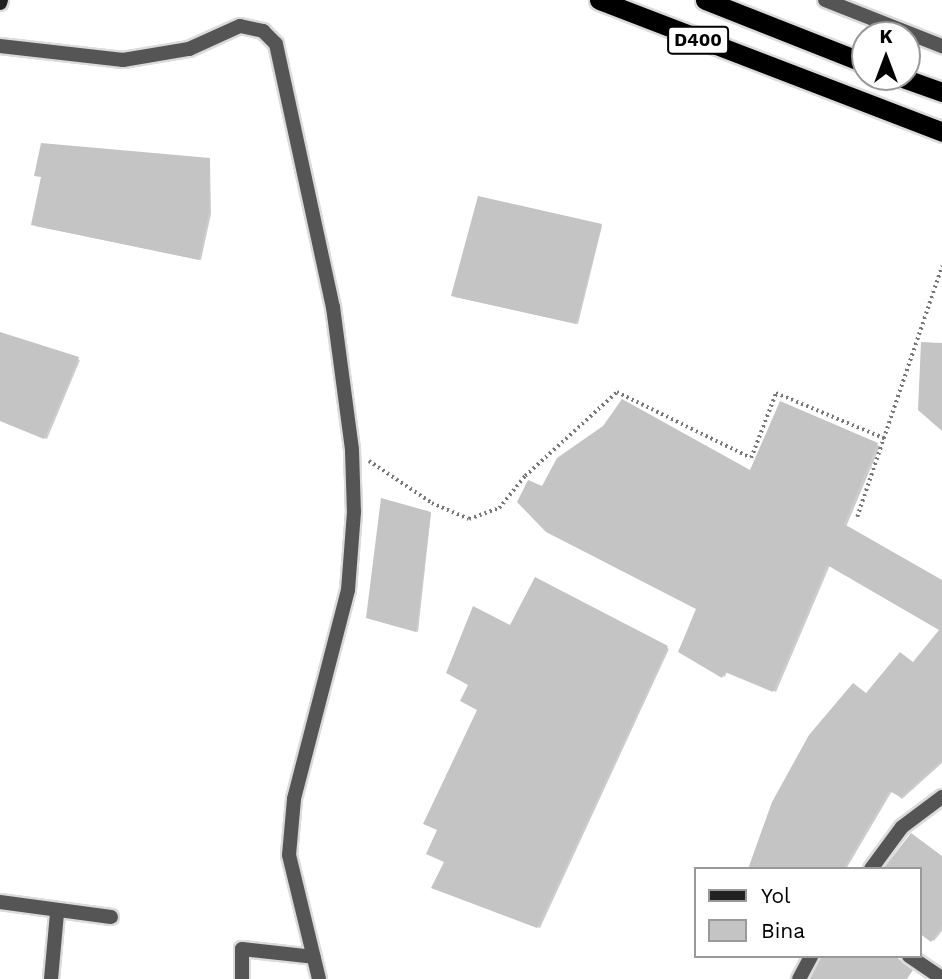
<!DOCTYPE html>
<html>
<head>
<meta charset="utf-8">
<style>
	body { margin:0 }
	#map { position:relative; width:942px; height:979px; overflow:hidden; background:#fff; font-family:"Work Sans",sans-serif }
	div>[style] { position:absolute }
	.shadow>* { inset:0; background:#0003 }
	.building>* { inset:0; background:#c4c4c4 }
	.path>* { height:3.5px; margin-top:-1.75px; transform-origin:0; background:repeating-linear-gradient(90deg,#777 0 2px,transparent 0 5.5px) }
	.roads { filter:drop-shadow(2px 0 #dbdbdb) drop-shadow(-2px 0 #dbdbdb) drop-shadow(0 2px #dbdbdb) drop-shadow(0 -2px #dbdbdb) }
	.minor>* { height:14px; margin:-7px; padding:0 7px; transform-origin:7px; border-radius:7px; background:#555 }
	.secondary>* { height:14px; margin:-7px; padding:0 7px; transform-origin:7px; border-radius:7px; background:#222 }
	.trunk>* { height:19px; margin:-9.5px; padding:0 9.5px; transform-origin:9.5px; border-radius:9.5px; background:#000 }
	span { translate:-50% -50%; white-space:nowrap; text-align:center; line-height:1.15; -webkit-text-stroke:7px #fff; paint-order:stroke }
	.shield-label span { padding:2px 5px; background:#fff; border:2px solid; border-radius:5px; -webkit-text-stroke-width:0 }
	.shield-label { font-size:18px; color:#000; font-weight:700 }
	.legend { position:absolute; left:694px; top:867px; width:228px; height:91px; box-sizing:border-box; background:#fff; border:2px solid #999; margin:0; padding:9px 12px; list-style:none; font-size:21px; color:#000 }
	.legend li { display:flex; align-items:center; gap:14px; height:35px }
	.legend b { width:35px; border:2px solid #999 }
	.north { position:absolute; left:851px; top:21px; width:70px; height:70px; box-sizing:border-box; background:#fff; border:2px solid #999; border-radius:50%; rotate:0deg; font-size:19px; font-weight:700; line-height:28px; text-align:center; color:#000 }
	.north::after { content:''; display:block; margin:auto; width:24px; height:32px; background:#000; clip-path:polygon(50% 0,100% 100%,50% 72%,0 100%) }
</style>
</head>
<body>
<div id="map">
	<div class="shadow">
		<i style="clip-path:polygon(210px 160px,211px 214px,201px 260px,35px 226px)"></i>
		<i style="clip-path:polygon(602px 226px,578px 324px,455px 297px)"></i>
		<i style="clip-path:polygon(0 334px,80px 360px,47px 439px,0 420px)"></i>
		<i style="clip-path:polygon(780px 404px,880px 446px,846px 527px,942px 582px,942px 629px,830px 565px,776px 692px,727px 671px,725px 677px,680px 651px,698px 608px,542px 488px,751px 472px)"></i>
		<i style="clip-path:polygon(431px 513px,418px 632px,371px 619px)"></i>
		<i style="clip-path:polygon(536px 579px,669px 649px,540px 928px,436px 889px,446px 862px,439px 830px,511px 627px)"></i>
		<i style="clip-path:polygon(942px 629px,942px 763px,902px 799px,892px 791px,846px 869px,750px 869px,866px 695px,913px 664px)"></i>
		<i style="clip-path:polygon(942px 857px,942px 931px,934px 941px,919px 932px)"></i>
	</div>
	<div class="building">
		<i style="clip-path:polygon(41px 143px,210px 158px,209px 212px,199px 260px,31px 225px,41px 177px,34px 176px)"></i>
		<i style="clip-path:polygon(478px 196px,602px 224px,576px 324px,451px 296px)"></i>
		<i style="clip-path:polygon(0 332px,79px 357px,44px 439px,0 421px)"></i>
		<i style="clip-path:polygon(921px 342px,942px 343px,942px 431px,918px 410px)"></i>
		<i style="clip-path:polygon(622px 399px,750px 470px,780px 401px,878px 443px,844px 524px,942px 580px,942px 760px,901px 797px,889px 791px,843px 869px,748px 869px,772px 802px,809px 735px,853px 683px,866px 693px,900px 652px,913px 662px,939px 630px,827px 565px,773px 692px,725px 672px,722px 678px,678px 652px,696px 609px,546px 532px,517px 502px,528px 480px,542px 486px,557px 458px,603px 426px)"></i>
		<i style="clip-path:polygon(381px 498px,431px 512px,416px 632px,366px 618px)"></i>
		<i style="clip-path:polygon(535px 577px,668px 646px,537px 928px,431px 888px,444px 862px,426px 854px,437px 830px,423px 824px,477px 710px,460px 701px,468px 685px,446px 673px,473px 606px,510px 625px)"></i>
		<i style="clip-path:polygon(911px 833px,942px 856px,942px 926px,931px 942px,919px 933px,919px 869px,883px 869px)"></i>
		<i style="clip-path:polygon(821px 956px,895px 956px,913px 970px,907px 979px,810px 979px)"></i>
	</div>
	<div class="path">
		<i style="left:369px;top:461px;width:76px;rotate:33.7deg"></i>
		<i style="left:432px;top:503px;width:40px;rotate:23.4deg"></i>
		<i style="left:469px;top:519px;width:32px;rotate:-20deg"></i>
		<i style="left:499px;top:508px;width:41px;rotate:-50.9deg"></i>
		<i style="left:525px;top:476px;width:125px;rotate:-42.4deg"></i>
		<i style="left:617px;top:392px;width:149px;rotate:26.2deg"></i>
		<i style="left:751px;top:458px;width:70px;rotate:-69deg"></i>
		<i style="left:776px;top:393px;width:119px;rotate:22.7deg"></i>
		<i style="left:857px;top:517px;width:265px;rotate:-71.3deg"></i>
	</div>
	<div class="roads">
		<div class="minor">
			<i style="left:825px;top:0;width:126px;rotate:21.5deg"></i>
			<i style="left:0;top:46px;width:124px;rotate:6.5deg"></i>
			<i style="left:123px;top:60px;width:67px;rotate:-9.5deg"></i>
			<i style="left:189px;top:49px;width:56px;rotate:-24.3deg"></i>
			<i style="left:240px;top:26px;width:24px;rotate:12deg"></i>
			<i style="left:263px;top:31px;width:18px;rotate:45deg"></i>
			<i style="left:276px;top:44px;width:269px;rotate:77.8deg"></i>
			<i style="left:333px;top:307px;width:144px;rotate:82.4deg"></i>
			<i style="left:352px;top:450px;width:62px;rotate:88.2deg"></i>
			<i style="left:354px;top:512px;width:78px;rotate:94.4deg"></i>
			<i style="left:348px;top:590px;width:216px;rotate:104.5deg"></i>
			<i style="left:294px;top:799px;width:56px;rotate:95.1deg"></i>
			<i style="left:289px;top:855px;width:128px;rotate:76.4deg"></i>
			<i style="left:871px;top:869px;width:52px;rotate:-53.6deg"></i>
			<i style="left:902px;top:827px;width:50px;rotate:-36.9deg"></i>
			<i style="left:0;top:902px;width:112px;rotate:7.7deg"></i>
			<i style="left:909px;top:956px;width:40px;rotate:34deg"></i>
			<i style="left:51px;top:979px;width:66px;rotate:-84.8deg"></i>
			<i style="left:242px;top:979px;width:30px;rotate:-90deg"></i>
			<i style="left:242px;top:949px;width:72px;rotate:6.3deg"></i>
			<i style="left:799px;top:979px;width:26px;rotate:-62deg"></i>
		</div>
		<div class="secondary">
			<i style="left:0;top:3px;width:3px;rotate:-72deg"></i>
		</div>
		<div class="trunk">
			<i style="left:599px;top:0;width:368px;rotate:21deg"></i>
			<i style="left:705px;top:0;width:172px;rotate:21.5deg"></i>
			<i style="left:900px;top:77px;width:45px;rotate:19.7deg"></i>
		</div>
	</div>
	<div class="shield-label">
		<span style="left:698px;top:40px">D400</span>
	</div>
	<ul class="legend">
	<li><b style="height:9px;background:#222"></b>Yol</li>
	<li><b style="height:19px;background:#c4c4c4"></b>Bina</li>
	</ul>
	<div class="north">K</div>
</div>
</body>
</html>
